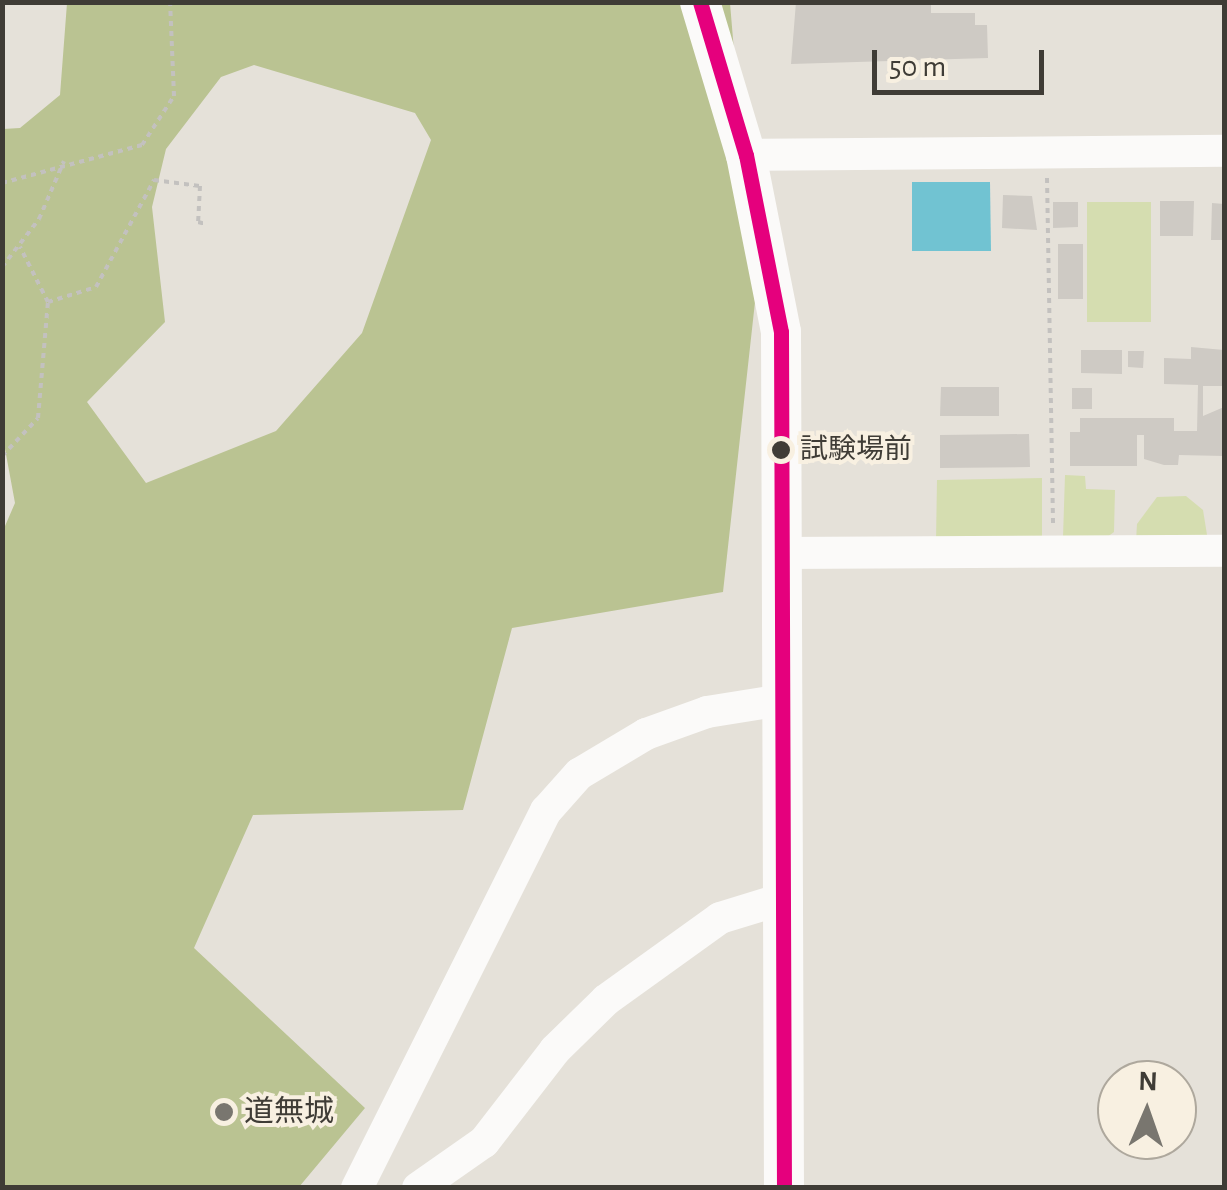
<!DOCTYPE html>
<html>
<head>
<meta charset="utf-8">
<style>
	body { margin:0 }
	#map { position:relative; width:1227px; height:1190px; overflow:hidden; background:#e5e1d9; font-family:"Alegreya Sans","Noto Sans JP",sans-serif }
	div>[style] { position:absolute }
	.green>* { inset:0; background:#d5ddb0 }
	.forest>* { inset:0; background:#bac392 }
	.water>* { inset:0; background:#71c3d2 }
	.building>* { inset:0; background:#cecac4 }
	.path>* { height:4px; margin-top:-2px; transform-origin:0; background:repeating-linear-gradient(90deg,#c3c1bf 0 5px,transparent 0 10px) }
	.minor>* { height:32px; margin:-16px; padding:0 16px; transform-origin:16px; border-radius:16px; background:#fbfaf9 }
	.major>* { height:40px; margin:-20px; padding:0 20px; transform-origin:20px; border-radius:20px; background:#fbfaf9 }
	.bus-1>* { height:15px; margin:-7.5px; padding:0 7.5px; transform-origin:7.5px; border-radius:7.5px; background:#e5007d }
	.dots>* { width:28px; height:28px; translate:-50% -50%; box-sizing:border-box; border:5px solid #f8f0e1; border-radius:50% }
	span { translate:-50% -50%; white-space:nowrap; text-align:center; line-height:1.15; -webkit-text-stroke:8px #f8f0e1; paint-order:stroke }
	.bus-label { font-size:28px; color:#3f3c36 }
	.left { translate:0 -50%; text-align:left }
	.poi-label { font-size:30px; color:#3f3c36 }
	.frame { position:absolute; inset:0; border:5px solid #3f3c36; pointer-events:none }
	.north { position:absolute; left:1097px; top:1060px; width:100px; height:100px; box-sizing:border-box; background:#f8f0e1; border:2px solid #aea89d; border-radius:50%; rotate:2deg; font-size:28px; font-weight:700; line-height:40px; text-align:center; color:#3f3c36 }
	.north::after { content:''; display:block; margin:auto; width:35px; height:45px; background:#79766f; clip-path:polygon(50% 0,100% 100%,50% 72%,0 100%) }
	.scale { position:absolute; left:872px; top:50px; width:172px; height:45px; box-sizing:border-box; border:5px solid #3f3c36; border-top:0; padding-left:12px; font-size:30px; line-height:35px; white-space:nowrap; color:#3f3c36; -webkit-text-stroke:8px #f8f0e1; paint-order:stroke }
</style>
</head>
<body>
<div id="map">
	<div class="green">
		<i style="clip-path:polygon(1087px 202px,1151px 202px,1151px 322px,1087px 322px)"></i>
		<i style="clip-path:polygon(1065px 475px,1085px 476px,1086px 489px,1115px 490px,1114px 532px,1103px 540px,1063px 537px)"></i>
		<i style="clip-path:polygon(1042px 478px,1042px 542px,936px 541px,937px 480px)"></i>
		<i style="clip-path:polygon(1186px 496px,1203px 510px,1208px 541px,1136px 541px,1137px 524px,1157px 497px)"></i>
	</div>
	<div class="forest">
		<i style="clip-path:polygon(evenodd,67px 3px,730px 3px,755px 302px,723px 592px,512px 628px,463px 810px,253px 815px,194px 948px,365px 1108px,299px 1187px,3px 1187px,2px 533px,15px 503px,3px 438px,3px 129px,20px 128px,60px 95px,67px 3px,254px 65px,415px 113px,431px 140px,362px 333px,276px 431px,146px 483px,87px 402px,165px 322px,152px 207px,166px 149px,221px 77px,254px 65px)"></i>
	</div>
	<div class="water">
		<i style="clip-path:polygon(912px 182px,990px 182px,991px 251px,912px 251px)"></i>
	</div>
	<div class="building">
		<i style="clip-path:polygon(796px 2px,931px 2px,931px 13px,975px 13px,975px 25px,987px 25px,988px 58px,791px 64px)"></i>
		<i style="clip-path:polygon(1003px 195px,1032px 196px,1037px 230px,1002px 228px)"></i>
		<i style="clip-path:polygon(1160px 201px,1194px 201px,1193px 236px,1160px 236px)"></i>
		<i style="clip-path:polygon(1053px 202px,1078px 202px,1078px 227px,1053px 228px)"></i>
		<i style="clip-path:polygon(1212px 203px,1224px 204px,1224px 240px,1211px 240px)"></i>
		<i style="clip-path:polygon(1058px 244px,1083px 244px,1083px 299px,1058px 299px)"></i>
		<i style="clip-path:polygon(1191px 347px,1224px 350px,1224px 386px,1203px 386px,1203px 416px,1224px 407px,1224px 456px,1179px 455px,1178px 465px,1164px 465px,1144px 459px,1144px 435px,1137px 435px,1137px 466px,1070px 466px,1070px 432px,1080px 432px,1080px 418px,1174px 418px,1174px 431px,1197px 431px,1198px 385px,1164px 384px,1164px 358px,1191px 359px)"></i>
		<i style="clip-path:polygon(1081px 350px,1122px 350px,1122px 374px,1081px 373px)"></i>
		<i style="clip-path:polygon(1128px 351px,1144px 351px,1143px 368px,1128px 367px)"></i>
		<i style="clip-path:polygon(941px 387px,999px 387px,999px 416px,940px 416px)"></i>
		<i style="clip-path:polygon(1072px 388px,1092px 388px,1092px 409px,1072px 409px)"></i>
		<i style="clip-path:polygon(1029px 434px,1030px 467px,940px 468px,940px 435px)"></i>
	</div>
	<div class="path">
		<i style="left:1047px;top:178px;width:346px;rotate:89deg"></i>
		<i style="left:2px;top:183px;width:145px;rotate:-15.2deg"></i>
		<i style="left:142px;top:145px;width:59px;rotate:-56.9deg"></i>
		<i style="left:174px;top:96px;width:94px;rotate:-92.4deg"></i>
		<i style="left:2px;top:267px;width:61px;rotate:-52.4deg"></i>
		<i style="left:39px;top:219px;width:63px;rotate:-66.7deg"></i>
		<i style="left:48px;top:302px;width:50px;rotate:-17.4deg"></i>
		<i style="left:96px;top:287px;width:122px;rotate:-61.5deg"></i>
		<i style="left:154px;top:180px;width:46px;rotate:7.4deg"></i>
		<i style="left:200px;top:186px;width:36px;rotate:93deg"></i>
		<i style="left:198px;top:222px;width:8px;rotate:14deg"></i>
		<i style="left:2px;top:456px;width:52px;rotate:-46.5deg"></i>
		<i style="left:38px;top:418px;width:116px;rotate:-85.1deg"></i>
		<i style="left:48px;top:302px;width:62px;rotate:-117deg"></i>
	</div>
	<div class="minor">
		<i style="left:746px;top:155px;width:478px;rotate:-0.5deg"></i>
		<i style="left:783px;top:553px;width:441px;rotate:-0.3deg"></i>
		<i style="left:357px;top:1188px;width:422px;rotate:-63.4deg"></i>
		<i style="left:546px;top:811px;width:50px;rotate:-48.3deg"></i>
		<i style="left:579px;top:774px;width:78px;rotate:-30.8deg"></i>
		<i style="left:646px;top:734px;width:65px;rotate:-19.8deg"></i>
		<i style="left:707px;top:712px;width:76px;rotate:-9.1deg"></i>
		<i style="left:418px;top:1188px;width:80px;rotate:-34.9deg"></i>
		<i style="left:484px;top:1142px;width:116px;rotate:-52.3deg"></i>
		<i style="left:555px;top:1050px;width:71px;rotate:-44.4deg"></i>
		<i style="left:606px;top:1000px;width:140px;rotate:-35.7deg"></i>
		<i style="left:720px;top:918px;width:65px;rotate:-17deg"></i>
	</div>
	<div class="major">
		<i style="left:700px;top:2px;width:160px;rotate:73.3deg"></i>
		<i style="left:746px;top:155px;width:180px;rotate:78.8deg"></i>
		<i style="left:781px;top:332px;width:856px;rotate:89.8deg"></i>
	</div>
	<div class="bus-1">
		<i style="left:700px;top:2px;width:160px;rotate:73.3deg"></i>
		<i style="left:746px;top:155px;width:180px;rotate:78.8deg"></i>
		<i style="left:781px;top:332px;width:856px;rotate:89.8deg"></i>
	</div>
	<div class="dots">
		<i style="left:781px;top:450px;background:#3f3c36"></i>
		<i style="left:224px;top:1112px;background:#79766f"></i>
	</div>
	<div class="bus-label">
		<span class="left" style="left:800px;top:450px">試験場前</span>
	</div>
	<div class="poi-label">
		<span class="left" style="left:244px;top:1112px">道無城</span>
	</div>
	<div class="frame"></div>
	<div class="north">N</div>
	<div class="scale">50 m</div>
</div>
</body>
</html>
